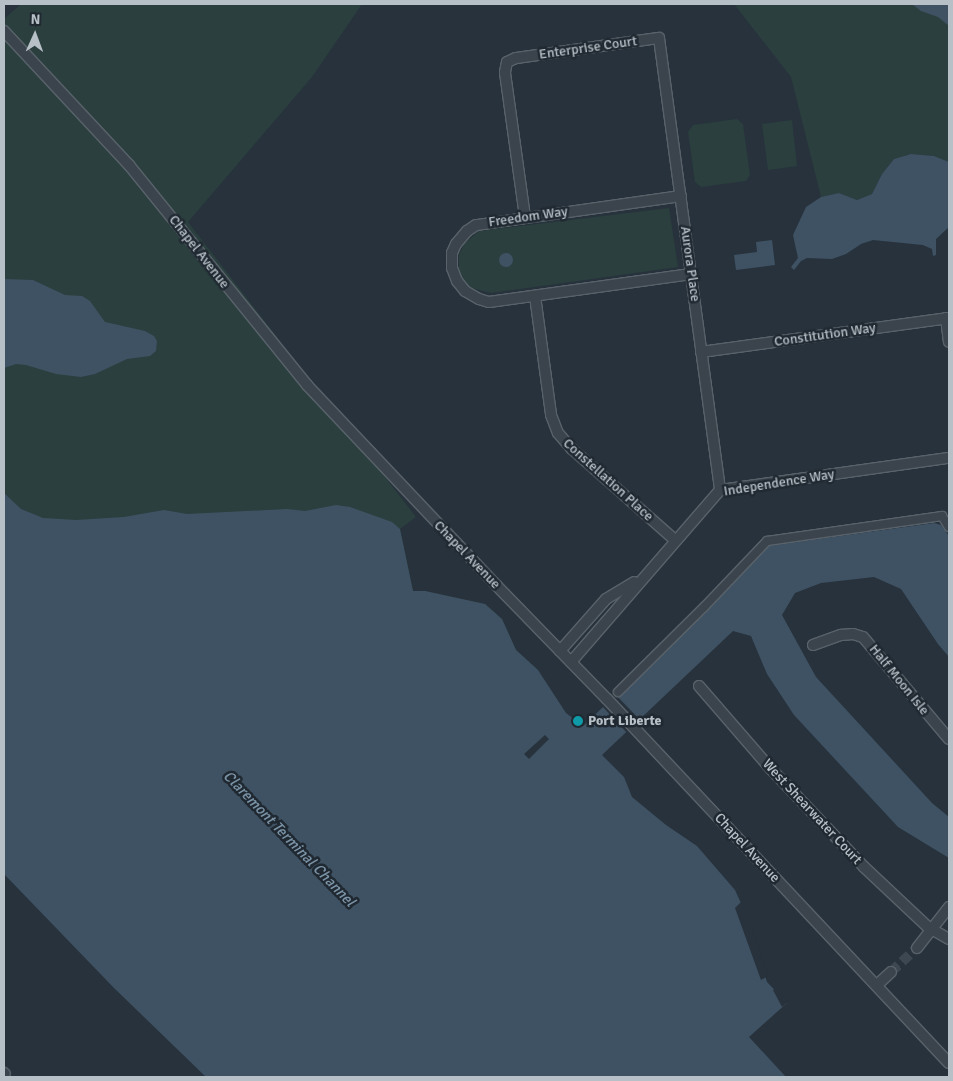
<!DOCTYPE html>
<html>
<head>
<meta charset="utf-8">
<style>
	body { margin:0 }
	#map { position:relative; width:953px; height:1081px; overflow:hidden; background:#27323c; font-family:Signika,sans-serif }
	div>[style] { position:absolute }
	.green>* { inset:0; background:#2a3f3e }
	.water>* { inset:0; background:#3f5263 }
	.round { border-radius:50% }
	.pier>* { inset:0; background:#27323c }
	.minor-tunnel>* { height:10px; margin-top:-5px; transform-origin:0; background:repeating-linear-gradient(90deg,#3d4751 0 10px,transparent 0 15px) }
	.roads { filter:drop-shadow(1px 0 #59626a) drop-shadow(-1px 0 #59626a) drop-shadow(0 1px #59626a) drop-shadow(0 -1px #59626a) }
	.pedestrian>* { height:8px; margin:-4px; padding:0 4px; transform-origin:4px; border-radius:4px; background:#3b444c }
	.minor>* { height:10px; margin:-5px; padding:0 5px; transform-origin:5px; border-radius:5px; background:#3b444c }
	.dots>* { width:14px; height:14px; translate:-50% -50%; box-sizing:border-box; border:2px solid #202931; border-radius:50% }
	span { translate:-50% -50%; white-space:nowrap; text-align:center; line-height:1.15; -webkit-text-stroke:5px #202931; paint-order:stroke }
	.street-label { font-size:14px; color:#b7bfc7 }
	.poi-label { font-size:14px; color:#b7bfc7; font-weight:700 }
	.left { translate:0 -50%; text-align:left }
	.water-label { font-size:15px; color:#7b93a7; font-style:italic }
	.frame { position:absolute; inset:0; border:5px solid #b7bfc7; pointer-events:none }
	.north { position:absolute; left:10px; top:10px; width:50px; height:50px; -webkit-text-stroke:4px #202931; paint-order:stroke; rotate:2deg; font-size:14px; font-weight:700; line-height:20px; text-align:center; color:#b7bfc7 }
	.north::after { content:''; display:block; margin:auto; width:18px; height:22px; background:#b7bfc7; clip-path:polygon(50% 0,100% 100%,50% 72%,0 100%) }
</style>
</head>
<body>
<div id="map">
	<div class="green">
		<i style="clip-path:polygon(21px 4px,362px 4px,312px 77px,188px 222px,416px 517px,400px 529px,413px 591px,425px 591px,485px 604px,502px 619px,516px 650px,538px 670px,4px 646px,4px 19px)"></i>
		<i style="clip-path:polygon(734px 4px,949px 4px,949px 162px,934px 156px,911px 154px,894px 159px,882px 174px,872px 194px,857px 200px,839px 193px,821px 197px,791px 77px)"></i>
		<i style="clip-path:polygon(737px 119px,743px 124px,750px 175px,746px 181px,701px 187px,695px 182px,688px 132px,693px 125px)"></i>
		<i style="clip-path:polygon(792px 120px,797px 166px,768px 170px,762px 124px)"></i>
		<i style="clip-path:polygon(669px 208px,678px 267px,491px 293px,468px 287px,459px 274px,459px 255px,464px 244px,479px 231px)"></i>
	</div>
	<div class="water">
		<i style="clip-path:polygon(912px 4px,949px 4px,949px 26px,938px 17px,921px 11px)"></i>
		<i style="clip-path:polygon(911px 154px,934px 156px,949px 162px,949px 227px,936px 239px,936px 255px,933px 256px,932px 249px,923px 245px,873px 240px,861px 244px,846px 254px,832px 259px,807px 258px,801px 261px,794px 270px,791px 267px,798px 258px,793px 235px,806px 207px,821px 197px,839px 193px,857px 200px,872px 194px,882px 174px,894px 159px)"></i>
		<i style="clip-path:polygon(772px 240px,775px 265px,736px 270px,734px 255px,757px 252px,756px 242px)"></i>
		<i class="round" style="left:499px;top:253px;width:14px;height:14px"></i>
		<i style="clip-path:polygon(4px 279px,33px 280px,65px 295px,82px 296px,90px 301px,105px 322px,145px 331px,154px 336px,157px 341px,156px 351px,150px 356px,127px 359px,95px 374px,81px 377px,56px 374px,26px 365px,16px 364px,4px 368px)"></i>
		<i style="clip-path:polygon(4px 493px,21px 509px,43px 518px,76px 520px,124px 517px,164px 510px,187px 514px,287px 509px,305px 511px,336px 505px,350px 507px,392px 522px,400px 529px,413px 591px,425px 591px,485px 604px,502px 619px,516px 650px,538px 670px,566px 713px,583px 726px,729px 588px,767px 546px,934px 523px,941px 525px,949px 536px,949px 657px,938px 644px,901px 589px,874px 577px,821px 583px,795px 593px,782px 615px,816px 677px,932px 803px,949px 817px,949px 858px,898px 827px,794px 715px,767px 674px,751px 636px,733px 631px,602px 755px,624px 777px,632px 797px,666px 825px,697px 846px,735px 890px,745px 912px,767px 982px,787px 1003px,749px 1037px,786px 1077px,206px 1077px,114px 988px,4px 874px)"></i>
	</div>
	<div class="pier">
		<i style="clip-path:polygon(615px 694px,641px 721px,628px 734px,602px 706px)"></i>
		<i style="clip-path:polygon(545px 735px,549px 739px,529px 759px,524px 754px)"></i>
		<i style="clip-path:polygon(741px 902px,743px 902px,748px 912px,768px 976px,761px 980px,735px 908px)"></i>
		<i style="clip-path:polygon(775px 989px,789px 1001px,782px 1007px,773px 990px)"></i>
	</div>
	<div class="minor-tunnel">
		<i style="left:891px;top:972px;width:35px;rotate:-43deg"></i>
	</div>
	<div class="roads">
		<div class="pedestrian">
			<i style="left:618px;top:692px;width:121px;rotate:-44.7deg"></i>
			<i style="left:704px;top:607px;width:91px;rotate:-46.3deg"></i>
			<i style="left:767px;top:541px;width:177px;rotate:-8.1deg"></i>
			<i style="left:942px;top:516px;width:13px;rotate:58deg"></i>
		</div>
		<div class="minor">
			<i style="left:4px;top:31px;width:183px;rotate:47deg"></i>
			<i style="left:129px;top:165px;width:283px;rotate:51deg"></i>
			<i style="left:307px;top:385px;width:275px;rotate:46.6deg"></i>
			<i style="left:496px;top:585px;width:159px;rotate:45.8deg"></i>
			<i style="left:607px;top:699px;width:499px;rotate:46.8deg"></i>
			<i style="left:681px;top:196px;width:207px;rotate:171.9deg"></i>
			<i style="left:476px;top:225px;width:11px;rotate:146deg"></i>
			<i style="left:467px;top:231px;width:17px;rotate:130deg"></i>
			<i style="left:456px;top:244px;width:10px;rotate:114deg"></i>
			<i style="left:452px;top:253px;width:15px;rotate:90deg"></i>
			<i style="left:452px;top:268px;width:14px;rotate:69deg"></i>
			<i style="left:457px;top:281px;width:13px;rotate:51deg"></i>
			<i style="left:465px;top:291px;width:16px;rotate:30deg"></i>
			<i style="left:479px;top:299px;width:10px;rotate:17deg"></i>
			<i style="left:489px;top:302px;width:204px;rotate:-7.9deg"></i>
			<i style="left:525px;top:217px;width:146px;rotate:-97.9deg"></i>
			<i style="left:505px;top:72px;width:10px;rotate:-79deg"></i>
			<i style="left:507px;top:62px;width:10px;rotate:-24deg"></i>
			<i style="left:516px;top:58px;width:144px;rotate:-8deg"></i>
			<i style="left:659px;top:38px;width:456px;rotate:82.3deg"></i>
			<i style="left:535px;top:296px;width:120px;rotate:82.3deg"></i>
			<i style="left:551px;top:415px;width:19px;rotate:69deg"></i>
			<i style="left:558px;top:433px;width:21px;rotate:49deg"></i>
			<i style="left:572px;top:449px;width:137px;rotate:41.5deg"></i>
			<i style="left:946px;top:318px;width:24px;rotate:83deg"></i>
			<i style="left:701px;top:352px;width:250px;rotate:-7.8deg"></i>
			<i style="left:813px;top:645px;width:30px;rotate:-20deg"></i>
			<i style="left:841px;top:635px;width:12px;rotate:-5deg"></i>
			<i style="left:853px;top:634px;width:10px;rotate:17deg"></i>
			<i style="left:863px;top:637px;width:133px;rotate:49.9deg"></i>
			<i style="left:560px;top:651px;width:69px;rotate:-48.5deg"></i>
			<i style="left:606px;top:599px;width:33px;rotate:-31deg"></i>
			<i style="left:571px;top:662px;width:228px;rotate:-49.1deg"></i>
			<i style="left:720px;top:490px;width:231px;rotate:-8deg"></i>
			<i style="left:699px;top:686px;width:110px;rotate:49.1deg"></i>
			<i style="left:771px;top:769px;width:135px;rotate:46.5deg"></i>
			<i style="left:864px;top:867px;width:88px;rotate:43.2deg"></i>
			<i style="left:928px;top:927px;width:24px;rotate:30deg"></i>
			<i style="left:917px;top:948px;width:52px;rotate:-52deg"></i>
			<i style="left:877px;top:985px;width:19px;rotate:-43deg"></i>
			<i style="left:4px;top:1073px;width:1px;rotate:45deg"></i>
		</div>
	</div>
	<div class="dots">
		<i style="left:578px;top:721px;background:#0f9aa8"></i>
	</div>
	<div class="street-label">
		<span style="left:588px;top:48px;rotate:-8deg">Enterprise Court</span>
		<span style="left:528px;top:217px;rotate:-8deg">Freedom Way</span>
		<span style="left:199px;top:252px;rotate:52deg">Chapel Avenue</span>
		<span style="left:690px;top:264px;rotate:82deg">Aurora Place</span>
		<span style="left:825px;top:335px;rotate:-8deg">Constitution Way</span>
		<span style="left:608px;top:480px;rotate:42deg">Constellation Place</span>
		<span style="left:779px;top:483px;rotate:-9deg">Independence Way</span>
		<span style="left:467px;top:555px;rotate:46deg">Chapel Avenue</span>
		<span style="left:899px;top:680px;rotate:51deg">Half Moon Isle</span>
		<span style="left:812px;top:812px;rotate:47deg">West Shearwater Court</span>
		<span style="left:747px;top:848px;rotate:47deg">Chapel Avenue</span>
	</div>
	<div class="poi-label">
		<span class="left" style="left:588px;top:721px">Port Liberte</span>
	</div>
	<div class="water-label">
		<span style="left:289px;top:839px;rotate:46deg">Claremont Terminal Channel</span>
	</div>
	<div class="frame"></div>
	<div class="north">N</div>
</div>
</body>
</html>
